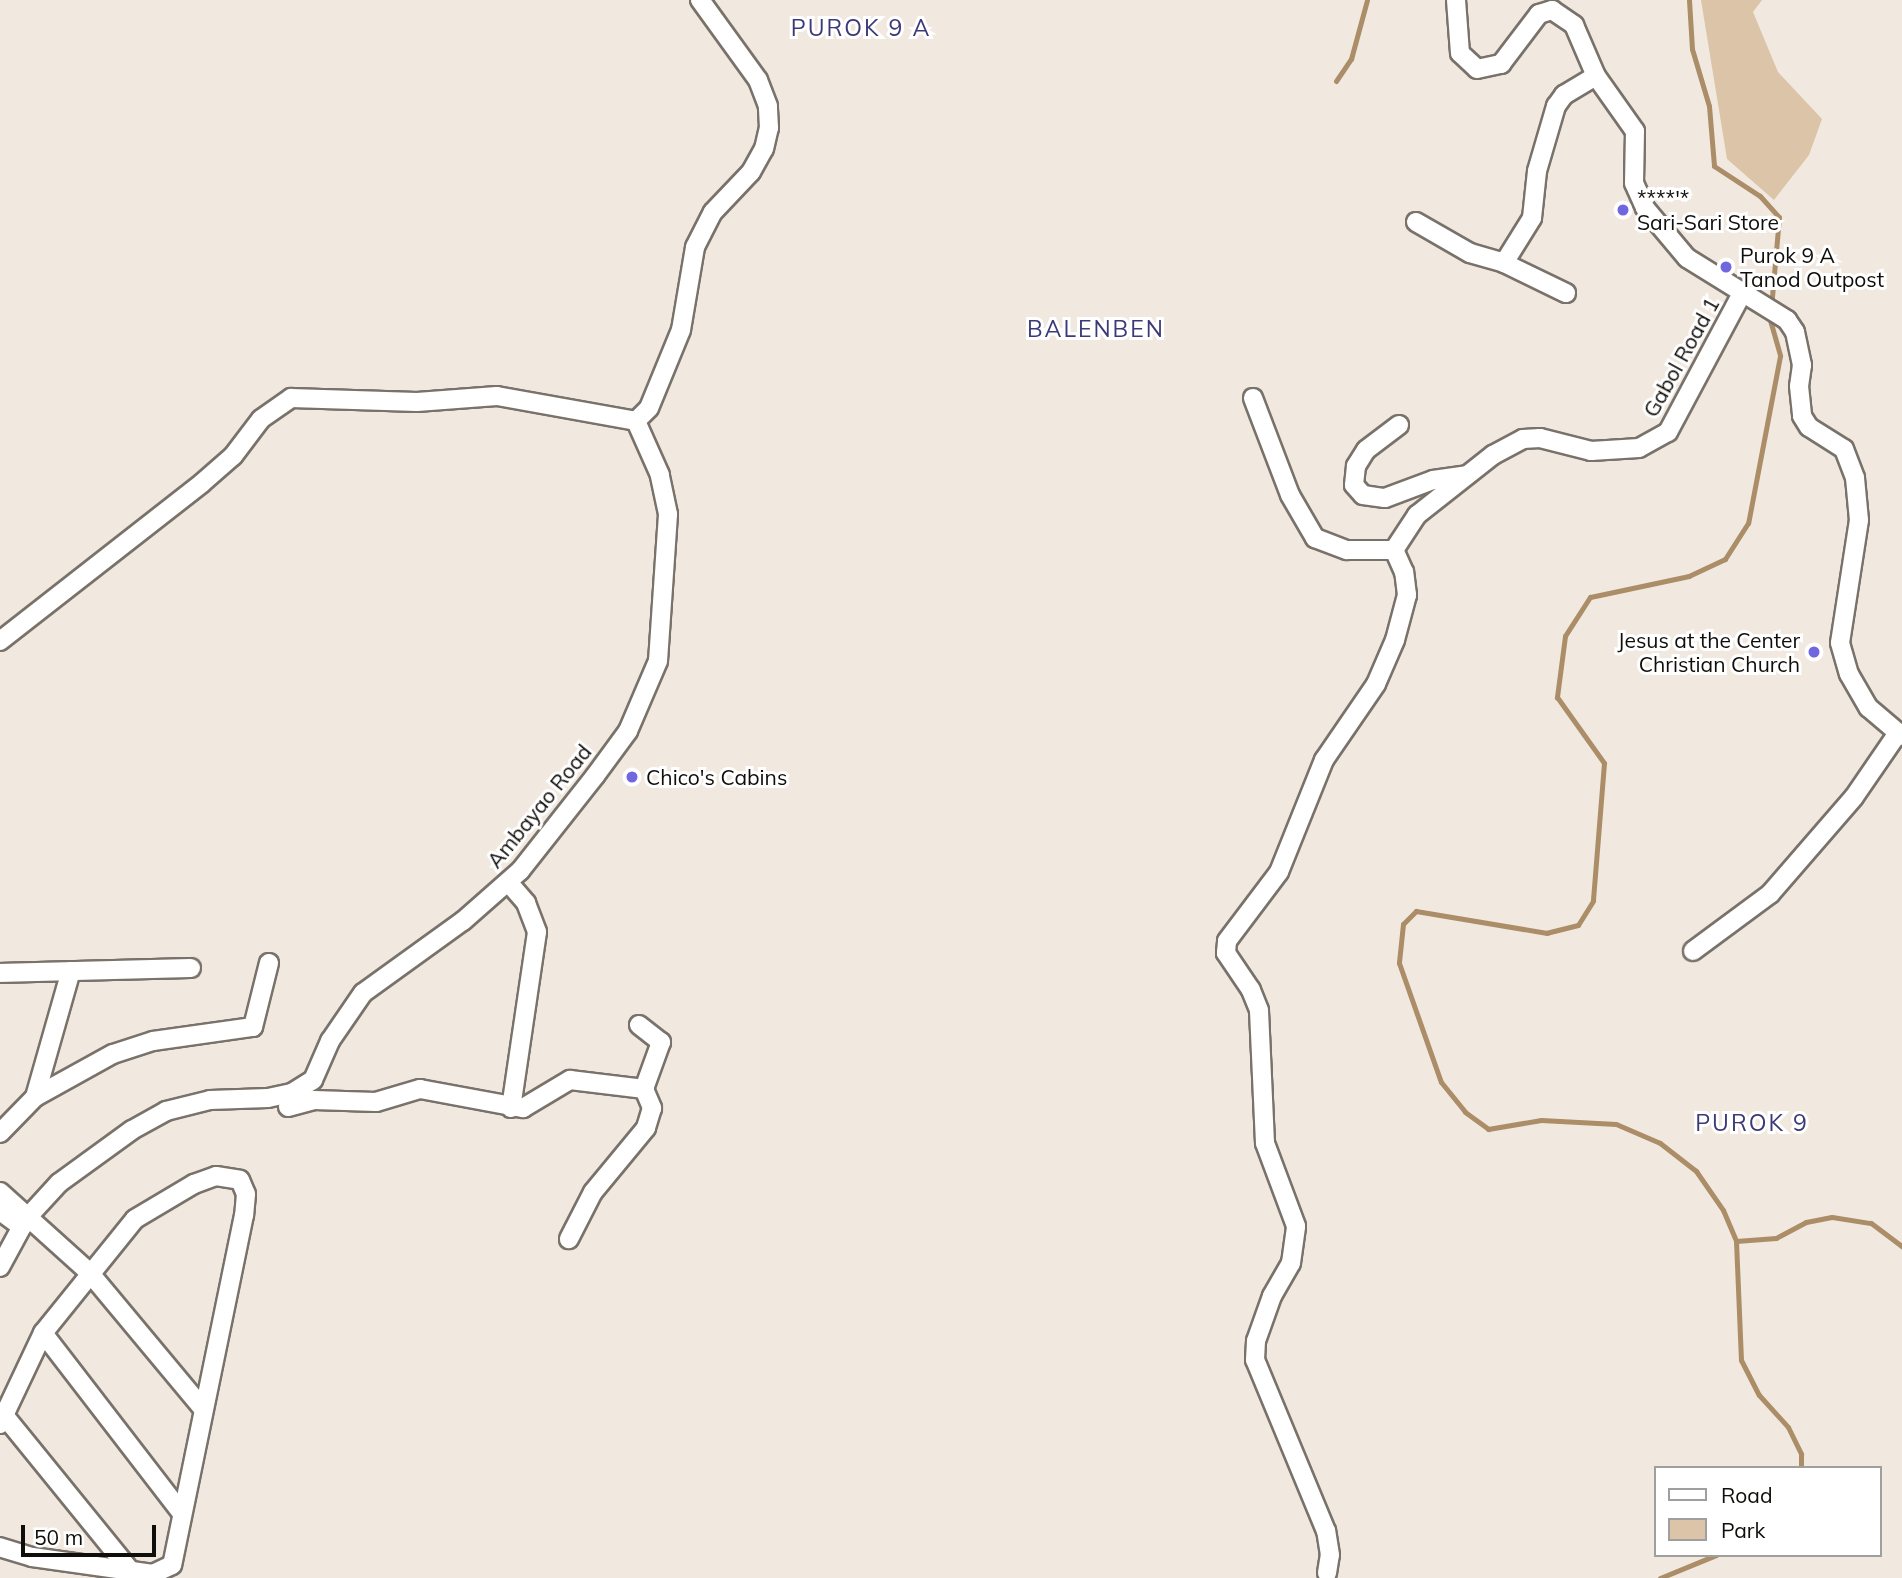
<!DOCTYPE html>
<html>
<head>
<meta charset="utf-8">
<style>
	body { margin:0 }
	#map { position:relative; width:1902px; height:1578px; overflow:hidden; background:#f1e9e0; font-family:Mulish,sans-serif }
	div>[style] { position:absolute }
	.green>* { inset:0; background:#dbc4a7 }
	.stream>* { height:5px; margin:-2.5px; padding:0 2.5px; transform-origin:2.5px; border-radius:2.5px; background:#ab8d68 }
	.roads { filter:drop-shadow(2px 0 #79726a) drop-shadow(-2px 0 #79726a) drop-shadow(0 2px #79726a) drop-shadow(0 -2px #79726a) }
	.street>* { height:18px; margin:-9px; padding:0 9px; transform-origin:9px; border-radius:9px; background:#fff }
	.dots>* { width:19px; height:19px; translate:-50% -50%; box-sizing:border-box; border:4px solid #fff; border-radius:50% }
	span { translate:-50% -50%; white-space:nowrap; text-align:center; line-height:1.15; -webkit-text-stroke:6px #fff; paint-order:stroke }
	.poi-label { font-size:21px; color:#100e0b }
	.left { translate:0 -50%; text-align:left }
	.right { translate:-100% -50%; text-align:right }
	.street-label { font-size:21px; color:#100e0b }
	.neighbourhood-label { font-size:23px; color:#3c3a76; letter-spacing:2px }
	.legend { position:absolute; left:1654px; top:1466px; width:228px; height:91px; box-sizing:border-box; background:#fff; border:2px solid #9f9f9d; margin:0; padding:9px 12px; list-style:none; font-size:21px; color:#100e0b }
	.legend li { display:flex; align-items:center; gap:14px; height:35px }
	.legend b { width:35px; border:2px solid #9f9f9d }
	.scale { position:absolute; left:21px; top:1525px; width:135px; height:32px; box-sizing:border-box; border:4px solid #100e0b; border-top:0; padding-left:9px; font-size:21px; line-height:24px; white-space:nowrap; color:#100e0b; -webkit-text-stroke:5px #fff; paint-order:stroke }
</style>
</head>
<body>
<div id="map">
	<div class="green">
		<i style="clip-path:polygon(1701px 0,1762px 0,1753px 12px,1778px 72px,1822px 119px,1809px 155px,1774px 200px,1727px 159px)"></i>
	</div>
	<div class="stream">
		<i style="left:1689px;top:0;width:49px;rotate:86.5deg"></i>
		<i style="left:1692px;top:49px;width:59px;rotate:73.4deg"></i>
		<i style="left:1709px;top:106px;width:60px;rotate:85.2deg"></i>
		<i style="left:1714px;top:166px;width:55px;rotate:33.1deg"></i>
		<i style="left:1760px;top:196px;width:28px;rotate:48deg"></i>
		<i style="left:1779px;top:217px;width:103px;rotate:95deg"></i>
		<i style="left:1770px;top:320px;width:37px;rotate:74deg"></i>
		<i style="left:1780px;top:356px;width:170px;rotate:100.8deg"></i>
		<i style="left:1748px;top:523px;width:43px;rotate:122.6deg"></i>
		<i style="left:1725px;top:559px;width:40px;rotate:155deg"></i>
		<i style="left:1689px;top:576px;width:101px;rotate:168deg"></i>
		<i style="left:1590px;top:597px;width:46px;rotate:122.7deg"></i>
		<i style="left:1565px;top:636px;width:62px;rotate:97.5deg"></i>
		<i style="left:1557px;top:697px;width:81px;rotate:54.5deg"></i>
		<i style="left:1604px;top:763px;width:138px;rotate:94.6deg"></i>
		<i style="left:1593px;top:901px;width:28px;rotate:122deg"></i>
		<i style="left:1578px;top:925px;width:32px;rotate:166deg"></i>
		<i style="left:1547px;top:933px;width:133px;rotate:-170.5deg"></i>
		<i style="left:1416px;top:911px;width:18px;rotate:135deg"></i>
		<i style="left:1403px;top:924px;width:39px;rotate:96deg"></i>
		<i style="left:1399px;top:963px;width:126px;rotate:70.6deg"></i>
		<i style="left:1441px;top:1082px;width:38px;rotate:51deg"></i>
		<i style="left:1465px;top:1112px;width:29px;rotate:36deg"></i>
		<i style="left:1488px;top:1129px;width:54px;rotate:-9.6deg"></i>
		<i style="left:1541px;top:1120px;width:75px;rotate:3.1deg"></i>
		<i style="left:1616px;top:1124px;width:48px;rotate:23.4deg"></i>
		<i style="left:1660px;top:1143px;width:46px;rotate:37.9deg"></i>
		<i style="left:1696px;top:1171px;width:47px;rotate:55.3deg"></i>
		<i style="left:1723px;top:1210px;width:34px;rotate:67deg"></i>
		<i style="left:1736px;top:1241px;width:119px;rotate:87.6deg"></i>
		<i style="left:1741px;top:1360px;width:39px;rotate:63deg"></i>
		<i style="left:1759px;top:1395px;width:43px;rotate:47.8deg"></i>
		<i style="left:1788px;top:1427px;width:30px;rotate:64deg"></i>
		<i style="left:1801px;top:1454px;width:14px;rotate:90deg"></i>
		<i style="left:1336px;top:81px;width:27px;rotate:-56deg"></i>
		<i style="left:1351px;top:59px;width:61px;rotate:-74.8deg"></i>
		<i style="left:1736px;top:1241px;width:40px;rotate:-4.3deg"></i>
		<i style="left:1776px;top:1238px;width:34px;rotate:-28deg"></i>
		<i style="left:1806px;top:1222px;width:26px;rotate:-11deg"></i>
		<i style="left:1832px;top:1217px;width:39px;rotate:9deg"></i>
		<i style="left:1871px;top:1223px;width:39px;rotate:37deg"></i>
		<i style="left:1660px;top:1578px;width:61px;rotate:-22.3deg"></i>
	</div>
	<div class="roads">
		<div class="street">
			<i style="left:1456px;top:0;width:53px;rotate:85.7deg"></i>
			<i style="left:1460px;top:53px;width:23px;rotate:43deg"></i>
			<i style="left:1477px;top:69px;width:25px;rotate:-12deg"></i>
			<i style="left:1501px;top:64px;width:63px;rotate:-52.8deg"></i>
			<i style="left:1539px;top:14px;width:14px;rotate:-17deg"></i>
			<i style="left:1552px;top:10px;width:27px;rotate:34deg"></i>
			<i style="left:1574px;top:25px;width:56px;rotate:66.7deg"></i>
			<i style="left:1596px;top:76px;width:67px;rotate:54.7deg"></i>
			<i style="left:1635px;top:131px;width:52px;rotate:91.1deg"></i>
			<i style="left:1634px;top:183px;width:27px;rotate:66deg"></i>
			<i style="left:1645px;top:208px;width:65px;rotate:50deg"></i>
			<i style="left:1687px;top:258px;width:118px;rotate:31.8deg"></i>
			<i style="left:1787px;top:320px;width:14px;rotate:56deg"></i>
			<i style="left:1795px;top:332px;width:34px;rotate:78deg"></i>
			<i style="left:1802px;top:365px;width:21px;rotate:98deg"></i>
			<i style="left:1799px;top:386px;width:30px;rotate:84deg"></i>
			<i style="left:1802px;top:416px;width:13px;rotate:58deg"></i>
			<i style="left:1809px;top:427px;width:41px;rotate:32.2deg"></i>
			<i style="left:1844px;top:449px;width:31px;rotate:69deg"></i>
			<i style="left:1855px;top:478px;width:42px;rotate:84.6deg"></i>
			<i style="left:1859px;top:520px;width:124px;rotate:98.8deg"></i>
			<i style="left:1840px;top:643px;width:32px;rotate:74deg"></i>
			<i style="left:1849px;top:674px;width:39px;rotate:60deg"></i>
			<i style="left:1869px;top:708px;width:43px;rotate:40.3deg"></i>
			<i style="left:1416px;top:222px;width:62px;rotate:29.9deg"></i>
			<i style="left:1470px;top:253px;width:35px;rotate:16deg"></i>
			<i style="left:1504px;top:263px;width:53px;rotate:-58.1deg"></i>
			<i style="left:1532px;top:218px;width:47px;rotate:-83.9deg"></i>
			<i style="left:1537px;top:171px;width:68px;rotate:-73.7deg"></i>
			<i style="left:1556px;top:106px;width:14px;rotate:-54deg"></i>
			<i style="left:1564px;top:95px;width:37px;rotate:-31deg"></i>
			<i style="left:1504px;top:263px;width:69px;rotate:25.8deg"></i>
			<i style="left:1253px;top:398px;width:104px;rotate:69.1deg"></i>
			<i style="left:1290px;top:495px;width:50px;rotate:59.8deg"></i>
			<i style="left:1315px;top:538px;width:34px;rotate:21deg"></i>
			<i style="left:1347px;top:550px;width:47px"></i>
			<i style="left:1394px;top:550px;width:42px;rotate:-56.7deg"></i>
			<i style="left:1417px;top:515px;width:97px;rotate:-38.3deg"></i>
			<i style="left:1493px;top:455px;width:34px;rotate:-28deg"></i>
			<i style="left:1523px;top:439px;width:17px;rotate:-3deg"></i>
			<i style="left:1540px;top:438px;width:53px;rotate:14.3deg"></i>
			<i style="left:1591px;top:451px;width:48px;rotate:-3.6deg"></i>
			<i style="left:1639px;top:448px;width:33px;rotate:-29deg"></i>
			<i style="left:1668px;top:432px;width:155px;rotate:-61.9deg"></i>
			<i style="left:636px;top:421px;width:18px;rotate:-45deg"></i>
			<i style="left:649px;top:408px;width:84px;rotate:-67.7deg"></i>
			<i style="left:681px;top:330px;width:84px;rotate:-80.4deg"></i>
			<i style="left:695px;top:247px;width:39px;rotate:-63deg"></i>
			<i style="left:713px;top:212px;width:55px;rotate:-46.5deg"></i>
			<i style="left:751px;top:172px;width:26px;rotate:-61deg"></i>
			<i style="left:764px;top:149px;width:22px;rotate:-77deg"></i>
			<i style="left:769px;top:128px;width:22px;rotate:-93deg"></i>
			<i style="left:768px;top:106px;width:28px;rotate:-111deg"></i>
			<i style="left:758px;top:80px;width:99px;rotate:-125.9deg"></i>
			<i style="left:1399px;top:425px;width:41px;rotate:142.9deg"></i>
			<i style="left:1366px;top:450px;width:19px;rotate:122deg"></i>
			<i style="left:1356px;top:466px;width:19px;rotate:96deg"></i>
			<i style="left:1354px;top:485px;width:13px;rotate:48deg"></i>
			<i style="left:1363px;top:495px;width:22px;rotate:8deg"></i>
			<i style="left:1385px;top:498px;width:51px;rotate:-20.6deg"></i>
			<i style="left:1433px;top:480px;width:34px;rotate:-8deg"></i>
			<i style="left:0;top:641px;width:256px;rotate:-38deg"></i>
			<i style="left:202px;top:483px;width:41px;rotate:-41.1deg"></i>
			<i style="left:233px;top:456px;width:46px;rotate:-52.9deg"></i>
			<i style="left:261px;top:419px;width:37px;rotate:-35deg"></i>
			<i style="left:291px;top:398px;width:126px;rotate:1.8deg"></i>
			<i style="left:417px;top:402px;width:80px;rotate:-4.3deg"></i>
			<i style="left:497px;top:396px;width:141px;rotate:10.2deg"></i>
			<i style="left:508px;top:882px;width:28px;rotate:49deg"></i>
			<i style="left:526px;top:903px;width:31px;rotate:69deg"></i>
			<i style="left:537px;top:932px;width:178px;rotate:98.4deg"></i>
			<i style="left:1693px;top:951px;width:96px;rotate:-36.5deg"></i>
			<i style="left:1770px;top:894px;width:128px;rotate:-49.1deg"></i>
			<i style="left:1854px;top:797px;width:78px;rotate:-55.5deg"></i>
			<i style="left:0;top:973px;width:191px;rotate:-1.5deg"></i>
			<i style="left:639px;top:1025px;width:28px;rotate:38deg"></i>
			<i style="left:661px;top:1042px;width:50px;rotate:109.9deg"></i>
			<i style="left:35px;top:1097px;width:131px;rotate:-74.1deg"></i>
			<i style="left:288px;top:1107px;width:27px;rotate:-15deg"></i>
			<i style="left:314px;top:1100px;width:62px;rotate:1.8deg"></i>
			<i style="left:376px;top:1102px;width:46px;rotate:-16.5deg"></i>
			<i style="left:420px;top:1089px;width:105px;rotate:10.5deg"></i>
			<i style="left:523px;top:1108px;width:55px;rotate:-30.8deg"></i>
			<i style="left:570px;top:1080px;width:75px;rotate:6.9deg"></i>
			<i style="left:644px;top:1089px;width:21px;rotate:67deg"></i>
			<i style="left:652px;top:1108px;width:21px;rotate:107deg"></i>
			<i style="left:646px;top:1128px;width:83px;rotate:129.6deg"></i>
			<i style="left:593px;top:1192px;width:53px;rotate:117.1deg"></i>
			<i style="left:0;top:1133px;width:50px;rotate:-45.8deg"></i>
			<i style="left:35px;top:1097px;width:89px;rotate:-28.9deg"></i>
			<i style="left:113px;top:1054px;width:42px;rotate:-18deg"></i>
			<i style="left:153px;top:1041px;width:101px;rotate:-8deg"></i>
			<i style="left:253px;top:1027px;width:66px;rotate:-76deg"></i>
			<i style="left:0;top:1192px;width:120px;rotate:42deg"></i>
			<i style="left:89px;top:1272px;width:178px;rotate:50.2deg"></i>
			<i style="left:0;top:1211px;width:27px;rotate:36deg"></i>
			<i style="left:0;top:1267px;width:55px;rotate:-61.6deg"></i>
			<i style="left:26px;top:1219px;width:49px;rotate:-47.5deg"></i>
			<i style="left:59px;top:1183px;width:90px;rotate:-36deg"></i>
			<i style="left:132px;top:1130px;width:39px;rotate:-29deg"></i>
			<i style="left:166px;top:1111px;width:45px;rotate:-14deg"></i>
			<i style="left:210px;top:1100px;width:58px;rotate:-2deg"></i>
			<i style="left:268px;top:1098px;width:25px;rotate:-12deg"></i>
			<i style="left:292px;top:1093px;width:25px;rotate:-32deg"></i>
			<i style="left:313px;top:1080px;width:43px;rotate:-66.4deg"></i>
			<i style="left:330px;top:1041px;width:58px;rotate:-55.5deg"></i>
			<i style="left:363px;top:993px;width:123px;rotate:-35.8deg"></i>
			<i style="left:463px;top:921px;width:76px;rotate:-41.3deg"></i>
			<i style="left:520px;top:871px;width:121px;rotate:-51.7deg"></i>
			<i style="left:595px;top:776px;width:56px;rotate:-53.7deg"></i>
			<i style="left:628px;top:731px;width:76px;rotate:-66.8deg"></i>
			<i style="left:658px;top:661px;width:147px;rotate:-86.1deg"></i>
			<i style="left:668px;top:514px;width:40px;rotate:-102deg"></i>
			<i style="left:660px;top:475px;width:59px;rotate:-114deg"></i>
			<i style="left:43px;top:1333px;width:225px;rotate:52.4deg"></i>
			<i style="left:3px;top:1414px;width:200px;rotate:50.9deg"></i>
			<i style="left:0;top:1424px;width:101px;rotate:-64.7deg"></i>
			<i style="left:43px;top:1333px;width:146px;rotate:-51.1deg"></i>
			<i style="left:135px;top:1219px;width:69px;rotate:-30.7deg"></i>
			<i style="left:194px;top:1184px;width:23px;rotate:-20deg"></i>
			<i style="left:216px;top:1176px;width:24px;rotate:9deg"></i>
			<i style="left:240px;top:1180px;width:15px;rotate:67deg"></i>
			<i style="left:246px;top:1194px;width:21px;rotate:95deg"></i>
			<i style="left:244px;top:1215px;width:357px;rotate:101.6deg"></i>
			<i style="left:172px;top:1565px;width:21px;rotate:155deg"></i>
			<i style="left:153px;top:1574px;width:122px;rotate:-172deg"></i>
			<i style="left:32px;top:1557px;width:34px;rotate:-163deg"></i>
			<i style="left:1327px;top:1573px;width:18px;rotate:-81deg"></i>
			<i style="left:1330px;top:1555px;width:24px;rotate:-99deg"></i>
			<i style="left:1326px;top:1531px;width:185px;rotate:-112.5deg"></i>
			<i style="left:1255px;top:1360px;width:19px;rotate:-87deg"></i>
			<i style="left:1256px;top:1341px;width:48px;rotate:-70.4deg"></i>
			<i style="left:1272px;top:1296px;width:38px;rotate:-60deg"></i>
			<i style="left:1291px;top:1263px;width:37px;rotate:-82deg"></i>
			<i style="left:1296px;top:1226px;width:89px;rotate:-110.5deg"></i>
			<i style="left:1265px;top:1143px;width:133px;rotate:-92.6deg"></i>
			<i style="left:1259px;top:1010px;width:22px;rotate:-112deg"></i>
			<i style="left:1251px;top:990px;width:45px;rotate:-124deg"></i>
			<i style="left:1226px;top:953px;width:12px;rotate:-85deg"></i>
			<i style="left:1227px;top:941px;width:86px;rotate:-53deg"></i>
			<i style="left:1279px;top:872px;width:121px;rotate:-68.1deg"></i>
			<i style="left:1324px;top:760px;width:92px;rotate:-55.6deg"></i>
			<i style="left:1376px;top:684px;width:48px;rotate:-66.6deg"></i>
			<i style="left:1395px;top:640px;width:47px;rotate:-75.1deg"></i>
			<i style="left:1407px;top:595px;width:23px;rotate:-97deg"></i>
			<i style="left:1404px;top:572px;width:24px;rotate:-114deg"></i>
		</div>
	</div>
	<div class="dots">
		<i style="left:1623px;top:210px;background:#6f66e0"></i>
		<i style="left:1726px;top:267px;background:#6f66e0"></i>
		<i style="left:1814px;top:652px;background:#6f66e0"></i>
		<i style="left:632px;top:777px;background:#6f66e0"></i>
	</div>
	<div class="poi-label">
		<span class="left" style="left:1637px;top:210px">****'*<br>Sari-Sari Store</span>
		<span class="left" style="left:1740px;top:267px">Purok 9 A<br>Tanod Outpost</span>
		<span class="right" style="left:1800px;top:652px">Jesus at the Center<br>Christian Church</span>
		<span class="left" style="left:646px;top:777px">Chico's Cabins</span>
	</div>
	<div class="street-label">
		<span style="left:1681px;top:357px;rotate:-61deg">Gabol Road 1</span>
		<span style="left:539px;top:806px;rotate:-51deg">Ambayao Road</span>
	</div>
	<div class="neighbourhood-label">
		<span style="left:861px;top:28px">PUROK 9 A</span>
		<span style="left:1096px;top:329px">BALENBEN</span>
		<span style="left:1752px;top:1123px">PUROK 9</span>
	</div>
	<ul class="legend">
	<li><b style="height:9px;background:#fff"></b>Road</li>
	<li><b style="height:19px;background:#dbc4a7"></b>Park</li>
	</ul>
	<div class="scale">50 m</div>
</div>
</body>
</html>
